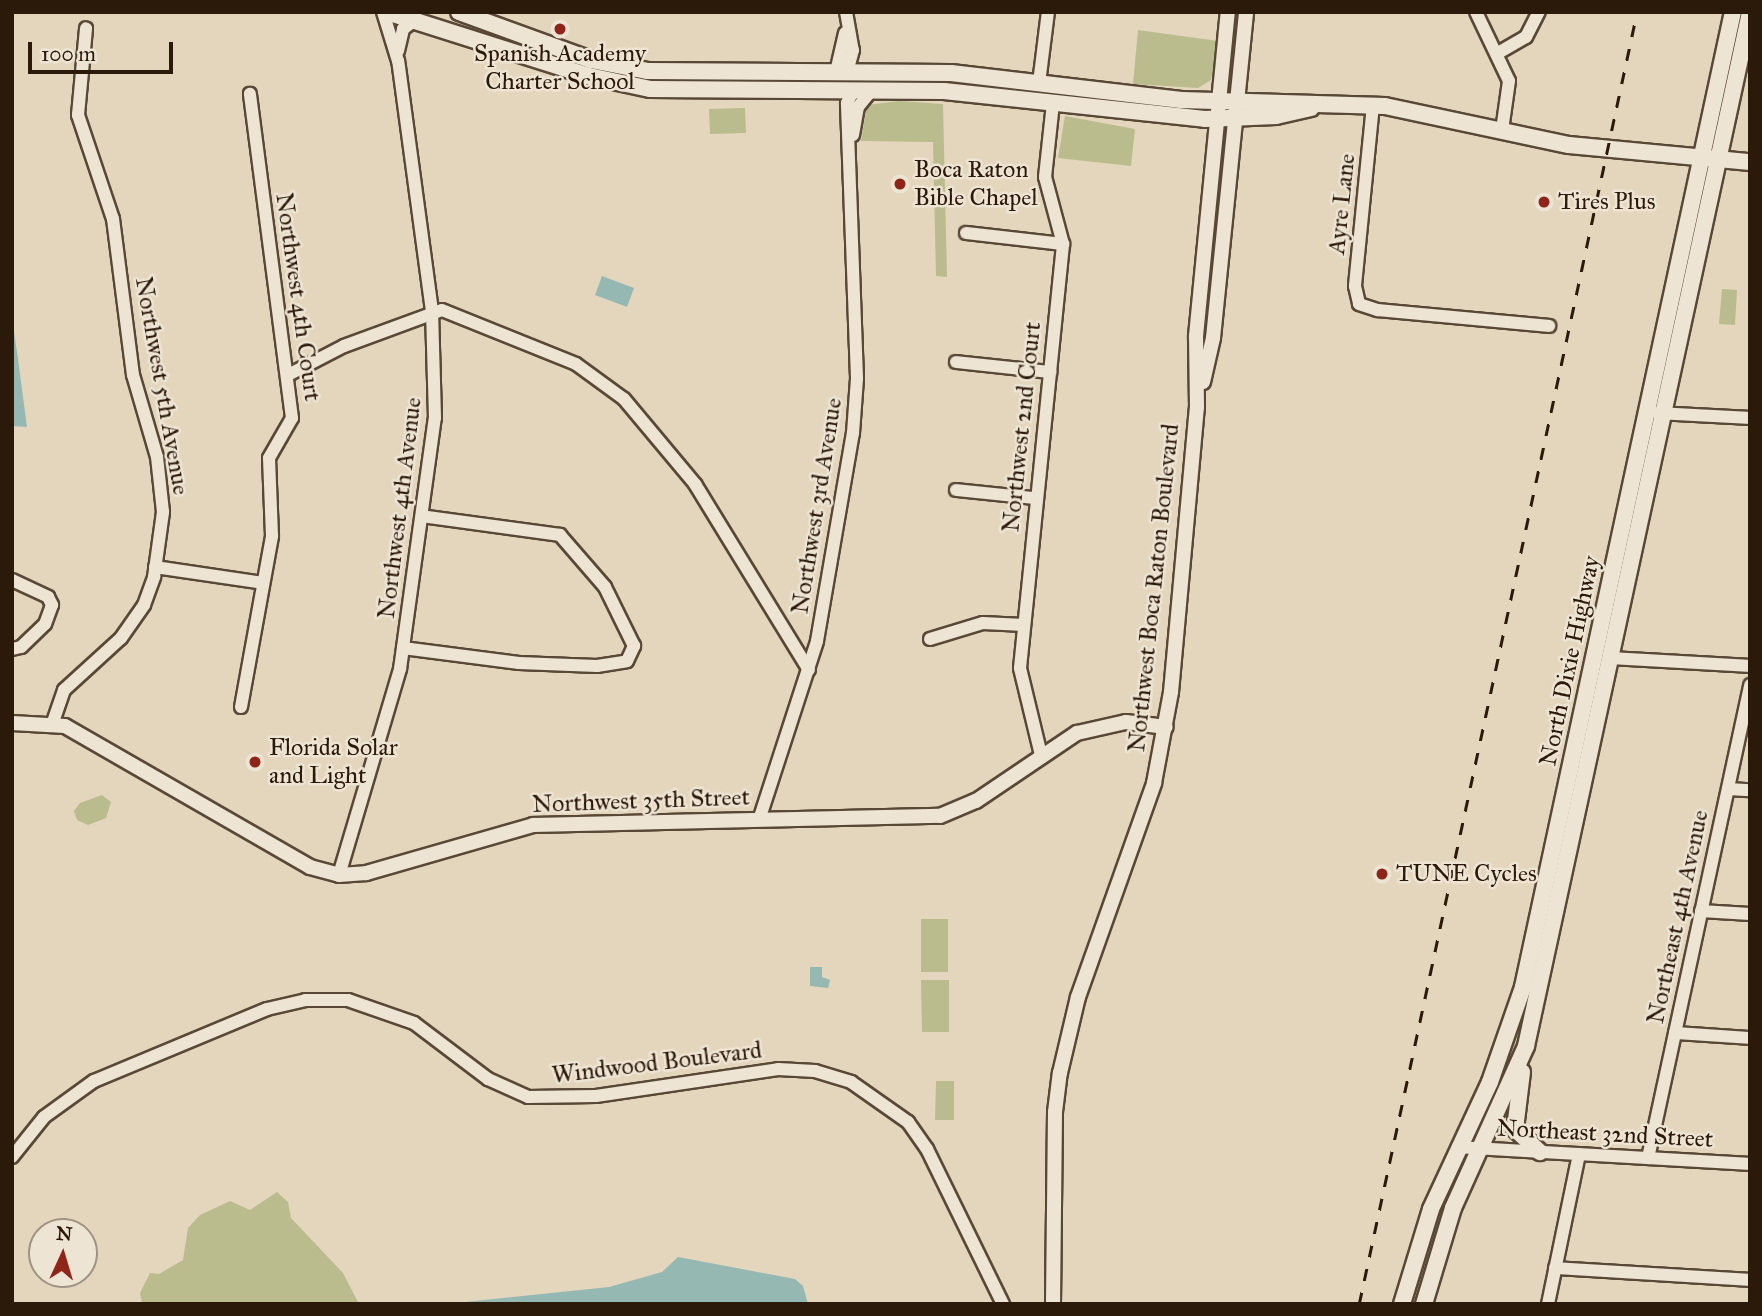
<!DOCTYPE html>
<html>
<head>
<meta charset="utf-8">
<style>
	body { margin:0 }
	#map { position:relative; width:1762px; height:1316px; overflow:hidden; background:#e3d6bd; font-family:"IM FELL Great Primer",serif }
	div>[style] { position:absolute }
	.green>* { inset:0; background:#babc8d }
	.water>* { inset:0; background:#95b9b2 }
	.roads { filter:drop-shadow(2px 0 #594836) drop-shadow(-2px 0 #594836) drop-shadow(0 2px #594836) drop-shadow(0 -2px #594836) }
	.minor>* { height:12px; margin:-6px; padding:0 6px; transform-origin:6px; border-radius:6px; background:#ede4d4 }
	.tertiary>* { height:14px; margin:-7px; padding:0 7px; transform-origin:7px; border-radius:7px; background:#ede4d4 }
	.secondary>* { height:16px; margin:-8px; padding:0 8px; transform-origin:8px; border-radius:8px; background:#ede4d4 }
	.rail>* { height:2.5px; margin-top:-1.25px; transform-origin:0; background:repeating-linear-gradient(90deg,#2b1909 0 12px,transparent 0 24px) }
	.dots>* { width:19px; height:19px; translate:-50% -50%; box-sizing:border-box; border:4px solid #ede4d4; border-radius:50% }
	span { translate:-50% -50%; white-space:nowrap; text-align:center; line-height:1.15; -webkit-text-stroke:5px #ede4d4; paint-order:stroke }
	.poi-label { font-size:24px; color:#2b1909 }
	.left { translate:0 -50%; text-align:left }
	.street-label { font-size:24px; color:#2b1909 }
	.frame { position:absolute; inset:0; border:14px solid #2b1909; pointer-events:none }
	.north { position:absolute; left:28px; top:1218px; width:70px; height:70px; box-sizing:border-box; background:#ede4d4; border:2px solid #9f9383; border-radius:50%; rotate:4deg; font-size:19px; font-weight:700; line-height:28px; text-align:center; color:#2b1909 }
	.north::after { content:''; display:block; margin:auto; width:24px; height:32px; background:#8f2418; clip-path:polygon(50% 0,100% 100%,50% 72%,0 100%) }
	.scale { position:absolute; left:28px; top:42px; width:145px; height:32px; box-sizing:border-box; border:4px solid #2b1909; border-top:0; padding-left:9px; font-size:21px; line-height:24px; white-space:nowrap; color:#2b1909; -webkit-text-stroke:5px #ede4d4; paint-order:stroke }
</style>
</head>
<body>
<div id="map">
	<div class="green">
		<i style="clip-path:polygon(1138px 30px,1218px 41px,1211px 80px,1198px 88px,1133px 84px)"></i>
		<i style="clip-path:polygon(899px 101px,943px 104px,947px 277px,936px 276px,933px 142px,861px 141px,867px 105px)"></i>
		<i style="clip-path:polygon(745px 108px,746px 133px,710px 134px,709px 109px)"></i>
		<i style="clip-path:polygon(1065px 116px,1135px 129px,1131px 166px,1058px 158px)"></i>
		<i style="clip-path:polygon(1722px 289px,1737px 290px,1735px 325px,1719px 324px)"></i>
		<i style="clip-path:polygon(102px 795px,111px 802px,106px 818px,88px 825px,77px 820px,74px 811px,80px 803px)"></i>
		<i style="clip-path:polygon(921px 919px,948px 919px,948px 972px,921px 972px)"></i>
		<i style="clip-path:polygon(921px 980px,949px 980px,949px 1032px,922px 1032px)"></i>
		<i style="clip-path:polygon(936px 1081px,954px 1081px,954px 1120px,935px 1120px)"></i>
		<i style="clip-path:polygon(277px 1192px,288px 1202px,291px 1218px,343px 1273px,359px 1304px,142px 1304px,140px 1293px,150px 1273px,159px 1274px,183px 1260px,188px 1228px,200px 1215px,230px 1201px,250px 1210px)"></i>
	</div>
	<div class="water">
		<i style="clip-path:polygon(602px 276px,634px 288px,627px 307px,595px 295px)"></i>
		<i style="clip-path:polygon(12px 317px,18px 359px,27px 427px,12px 426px)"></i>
		<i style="clip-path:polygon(810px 967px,822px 967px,822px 977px,830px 980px,828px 988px,810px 986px)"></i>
		<i style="clip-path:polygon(678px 1257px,795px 1279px,803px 1286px,808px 1304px,446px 1304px,609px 1287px,662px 1272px)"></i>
	</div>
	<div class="roads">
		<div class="minor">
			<i style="left:846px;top:12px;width:39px;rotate:80deg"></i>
			<i style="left:853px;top:50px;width:23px;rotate:105deg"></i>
			<i style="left:1476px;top:12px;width:76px;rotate:64.4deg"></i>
			<i style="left:1509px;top:81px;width:49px;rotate:98.1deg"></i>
			<i style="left:398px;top:51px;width:23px;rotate:-77deg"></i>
			<i style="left:403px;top:29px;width:17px;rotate:-36deg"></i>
			<i style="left:1498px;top:53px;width:32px;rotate:-30deg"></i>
			<i style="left:1526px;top:37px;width:28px;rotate:-63deg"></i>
			<i style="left:836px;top:72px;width:40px;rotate:-77deg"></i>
			<i style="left:1039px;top:83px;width:72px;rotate:-82.8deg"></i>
			<i style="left:1373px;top:105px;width:182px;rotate:95.7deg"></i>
			<i style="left:1355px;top:286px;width:18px;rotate:77deg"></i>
			<i style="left:1359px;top:304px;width:20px;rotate:18deg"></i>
			<i style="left:1378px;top:310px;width:172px;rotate:5.3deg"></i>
			<i style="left:853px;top:135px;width:28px;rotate:-80deg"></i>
			<i style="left:858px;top:107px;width:21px;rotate:-51deg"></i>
			<i style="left:966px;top:233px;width:98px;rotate:6.5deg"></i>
			<i style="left:956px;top:362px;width:95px;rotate:6.1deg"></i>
			<i style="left:288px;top:375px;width:63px;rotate:-27.4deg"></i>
			<i style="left:344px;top:346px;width:104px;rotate:-20.2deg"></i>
			<i style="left:442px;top:310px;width:144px;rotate:21.9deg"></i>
			<i style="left:576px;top:364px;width:59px;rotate:36.1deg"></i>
			<i style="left:624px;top:399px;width:111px;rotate:50.1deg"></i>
			<i style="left:695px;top:484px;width:218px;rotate:58.5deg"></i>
			<i style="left:1658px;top:413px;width:92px;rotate:3.1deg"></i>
			<i style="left:956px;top:490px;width:78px;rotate:5.9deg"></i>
			<i style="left:155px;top:567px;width:109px;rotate:8.4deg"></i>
			<i style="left:12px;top:580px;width:40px;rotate:25deg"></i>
			<i style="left:48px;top:597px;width:9px;rotate:63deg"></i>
			<i style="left:52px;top:605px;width:20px;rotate:110deg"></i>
			<i style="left:45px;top:624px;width:33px;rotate:136deg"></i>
			<i style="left:21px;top:647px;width:9px;rotate:167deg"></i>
			<i style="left:930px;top:639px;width:55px;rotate:-16.8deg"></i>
			<i style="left:983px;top:623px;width:41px;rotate:2.8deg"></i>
			<i style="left:403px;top:648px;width:117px;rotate:7.4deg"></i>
			<i style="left:519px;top:663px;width:78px;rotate:2.2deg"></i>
			<i style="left:597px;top:666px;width:30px;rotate:-9deg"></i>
			<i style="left:627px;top:661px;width:17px;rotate:-65deg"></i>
			<i style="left:634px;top:646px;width:66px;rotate:-116.2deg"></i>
			<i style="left:605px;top:587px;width:69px;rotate:-130.9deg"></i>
			<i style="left:560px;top:535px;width:139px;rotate:-172.2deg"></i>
			<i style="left:1612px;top:658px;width:138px;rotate:3.3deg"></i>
			<i style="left:241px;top:707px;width:174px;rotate:-79.7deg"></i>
			<i style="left:272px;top:536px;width:78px;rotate:-92.2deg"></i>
			<i style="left:269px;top:458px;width:46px;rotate:-60.1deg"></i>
			<i style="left:292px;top:418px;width:327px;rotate:-97.4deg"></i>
			<i style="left:53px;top:722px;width:34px;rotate:-71deg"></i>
			<i style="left:64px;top:690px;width:77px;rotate:-42.4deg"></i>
			<i style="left:121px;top:638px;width:40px;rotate:-55.1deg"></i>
			<i style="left:144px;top:605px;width:30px;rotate:-70deg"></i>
			<i style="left:154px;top:577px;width:66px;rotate:-82.1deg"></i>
			<i style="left:163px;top:512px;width:55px;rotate:-96.2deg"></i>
			<i style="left:157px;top:457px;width:85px;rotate:-106.3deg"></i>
			<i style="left:133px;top:375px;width:157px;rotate:-97.3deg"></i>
			<i style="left:113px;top:219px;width:110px;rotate:-108.6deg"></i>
			<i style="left:78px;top:115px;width:87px;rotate:-84.7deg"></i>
			<i style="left:1041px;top:755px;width:89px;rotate:-103.6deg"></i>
			<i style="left:1020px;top:668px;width:426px;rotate:-84.2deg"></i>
			<i style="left:1063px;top:244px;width:69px;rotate:-105deg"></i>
			<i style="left:1045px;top:177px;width:74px;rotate:-83.8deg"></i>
			<i style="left:1728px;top:789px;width:22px;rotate:3deg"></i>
			<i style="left:759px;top:820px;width:188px;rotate:-72deg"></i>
			<i style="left:817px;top:641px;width:211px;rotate:-80.2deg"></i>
			<i style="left:853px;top:433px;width:55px;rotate:-85.8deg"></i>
			<i style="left:857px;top:378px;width:275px;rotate:-92.1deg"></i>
			<i style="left:847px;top:103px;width:13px;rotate:-63deg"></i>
			<i style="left:339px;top:875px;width:215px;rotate:-73.5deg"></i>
			<i style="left:400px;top:669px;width:253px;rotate:-82.1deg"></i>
			<i style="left:435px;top:418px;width:107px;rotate:-91.6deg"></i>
			<i style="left:432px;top:311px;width:252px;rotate:-97.7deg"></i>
			<i style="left:398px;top:61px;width:51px;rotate:-107deg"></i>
			<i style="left:1701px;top:911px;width:49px;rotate:3.5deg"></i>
			<i style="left:1675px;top:1033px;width:75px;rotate:3.8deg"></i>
			<i style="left:1458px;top:1147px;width:292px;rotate:3.3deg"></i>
			<i style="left:12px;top:1157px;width:51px;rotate:-51.3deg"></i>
			<i style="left:44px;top:1117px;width:62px;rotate:-35.8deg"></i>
			<i style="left:94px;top:1081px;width:187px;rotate:-22.6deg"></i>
			<i style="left:267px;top:1009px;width:39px;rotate:-13deg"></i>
			<i style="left:305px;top:1000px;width:43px"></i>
			<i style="left:348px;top:1000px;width:70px;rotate:19.2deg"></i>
			<i style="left:414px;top:1023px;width:93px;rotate:37.1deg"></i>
			<i style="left:488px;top:1079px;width:44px;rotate:24.2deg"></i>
			<i style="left:528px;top:1097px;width:68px;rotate:-0.8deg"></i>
			<i style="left:596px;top:1096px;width:184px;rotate:-8.4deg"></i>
			<i style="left:778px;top:1069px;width:37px;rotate:3deg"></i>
			<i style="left:815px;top:1071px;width:38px;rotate:17deg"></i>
			<i style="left:851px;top:1082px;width:70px;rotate:35.1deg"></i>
			<i style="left:908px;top:1122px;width:33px;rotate:55deg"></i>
			<i style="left:927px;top:1149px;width:173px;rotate:63.9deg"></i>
			<i style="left:1648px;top:1158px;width:484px;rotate:-77.8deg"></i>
			<i style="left:1555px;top:1268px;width:195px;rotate:3.5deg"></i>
			<i style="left:1548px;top:1304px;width:153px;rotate:-78.3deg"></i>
		</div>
		<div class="tertiary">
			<i style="left:1203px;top:382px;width:45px;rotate:-77.2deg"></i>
			<i style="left:1213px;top:338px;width:328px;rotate:-84.2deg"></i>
			<i style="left:12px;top:723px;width:53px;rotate:3.2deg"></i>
			<i style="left:65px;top:726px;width:283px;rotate:29.9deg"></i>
			<i style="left:310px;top:867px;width:30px;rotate:15deg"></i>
			<i style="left:339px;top:875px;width:27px;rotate:-4deg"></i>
			<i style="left:366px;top:873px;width:174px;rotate:-16deg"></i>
			<i style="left:533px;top:825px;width:407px;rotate:-1.3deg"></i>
			<i style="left:940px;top:816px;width:39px;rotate:-23deg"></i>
			<i style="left:976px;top:801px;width:122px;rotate:-34deg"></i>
			<i style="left:1077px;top:733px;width:50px;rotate:-12.7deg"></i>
			<i style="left:1126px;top:722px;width:40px;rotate:7.1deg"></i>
			<i style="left:1053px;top:1304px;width:192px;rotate:-89.4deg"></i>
			<i style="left:1055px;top:1112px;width:39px;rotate:-83deg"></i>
			<i style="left:1060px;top:1073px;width:78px;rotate:-76.7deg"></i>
			<i style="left:1078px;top:997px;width:227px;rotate:-70.4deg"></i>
			<i style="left:1154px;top:783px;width:93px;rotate:-79.4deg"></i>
			<i style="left:1171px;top:692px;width:286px;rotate:-84.8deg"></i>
			<i style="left:1197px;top:407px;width:71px;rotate:-90.8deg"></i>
			<i style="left:1196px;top:336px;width:326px;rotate:-84.4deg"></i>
		</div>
		<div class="secondary">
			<i style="left:387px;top:12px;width:212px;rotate:17.6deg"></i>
			<i style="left:589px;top:76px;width:62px;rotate:12deg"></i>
			<i style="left:650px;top:89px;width:294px;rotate:0.4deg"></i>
			<i style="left:944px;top:91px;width:262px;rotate:6.1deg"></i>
			<i style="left:1205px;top:119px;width:71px;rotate:-2.4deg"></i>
			<i style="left:1276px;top:116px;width:36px;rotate:-13deg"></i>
			<i style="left:459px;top:12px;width:140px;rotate:20deg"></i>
			<i style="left:591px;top:60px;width:57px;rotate:11.1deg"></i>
			<i style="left:647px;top:71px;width:304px;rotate:0.4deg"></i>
			<i style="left:951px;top:73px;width:232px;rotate:6.7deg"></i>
			<i style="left:1181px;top:100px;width:204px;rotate:1.7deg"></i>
			<i style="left:1385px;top:106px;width:188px;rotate:12deg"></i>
			<i style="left:1569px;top:145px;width:182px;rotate:5.4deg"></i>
			<i style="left:1522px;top:1072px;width:57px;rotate:97deg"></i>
			<i style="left:1515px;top:1129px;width:34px;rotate:43deg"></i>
			<i style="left:1402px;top:1304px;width:99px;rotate:-73deg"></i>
			<i style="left:1431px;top:1209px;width:140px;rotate:-65.1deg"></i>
			<i style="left:1490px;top:1082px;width:101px;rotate:-70.8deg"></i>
			<i style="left:1523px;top:987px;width:997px;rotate:-77.85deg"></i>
			<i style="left:1424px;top:1304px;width:100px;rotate:-73.2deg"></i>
			<i style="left:1453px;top:1208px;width:178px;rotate:-65.7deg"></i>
			<i style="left:1526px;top:1046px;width:1057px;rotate:-77.77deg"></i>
		</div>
	</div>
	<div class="rail">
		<i style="left:1359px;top:1304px;width:1322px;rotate:-77.86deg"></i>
	</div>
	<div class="dots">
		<i style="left:560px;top:29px;background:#8f2418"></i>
		<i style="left:900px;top:184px;background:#8f2418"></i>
		<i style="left:1544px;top:202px;background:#8f2418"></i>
		<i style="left:255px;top:762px;background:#8f2418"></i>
		<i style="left:1382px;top:874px;background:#8f2418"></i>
	</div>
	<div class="poi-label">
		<span style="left:560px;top:68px">Spanish Academy<br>Charter School</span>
		<span class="left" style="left:914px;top:184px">Boca Raton<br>Bible Chapel</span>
		<span class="left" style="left:1558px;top:202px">Tires Plus</span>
		<span class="left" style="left:269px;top:762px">Florida Solar<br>and Light</span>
		<span class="left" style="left:1396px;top:874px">TUNE Cycles</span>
	</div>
	<div class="street-label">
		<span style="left:1342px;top:204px;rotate:-84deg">Ayre Lane</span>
		<span style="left:298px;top:297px;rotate:82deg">Northwest 4th Court</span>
		<span style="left:162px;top:386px;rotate:80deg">Northwest 5th Avenue</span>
		<span style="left:1022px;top:427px;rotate:-84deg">Northwest 2nd Court</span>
		<span style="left:817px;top:506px;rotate:-81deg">Northwest 3rd Avenue</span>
		<span style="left:400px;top:508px;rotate:-83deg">Northwest 4th Avenue</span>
		<span style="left:1154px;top:588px;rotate:-84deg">Northwest Boca Raton Boulevard</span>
		<span style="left:1570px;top:661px;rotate:-78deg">North Dixie Highway</span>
		<span style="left:641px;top:801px;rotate:-2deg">Northwest 35th Street</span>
		<span style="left:1678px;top:917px;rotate:-78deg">Northeast 4th Avenue</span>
		<span style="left:657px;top:1063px;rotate:-7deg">Windwood Boulevard</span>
		<span style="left:1605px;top:1134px;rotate:3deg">Northeast 32nd Street</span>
	</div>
	<div class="frame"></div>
	<div class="north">N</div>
	<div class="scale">100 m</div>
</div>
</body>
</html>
